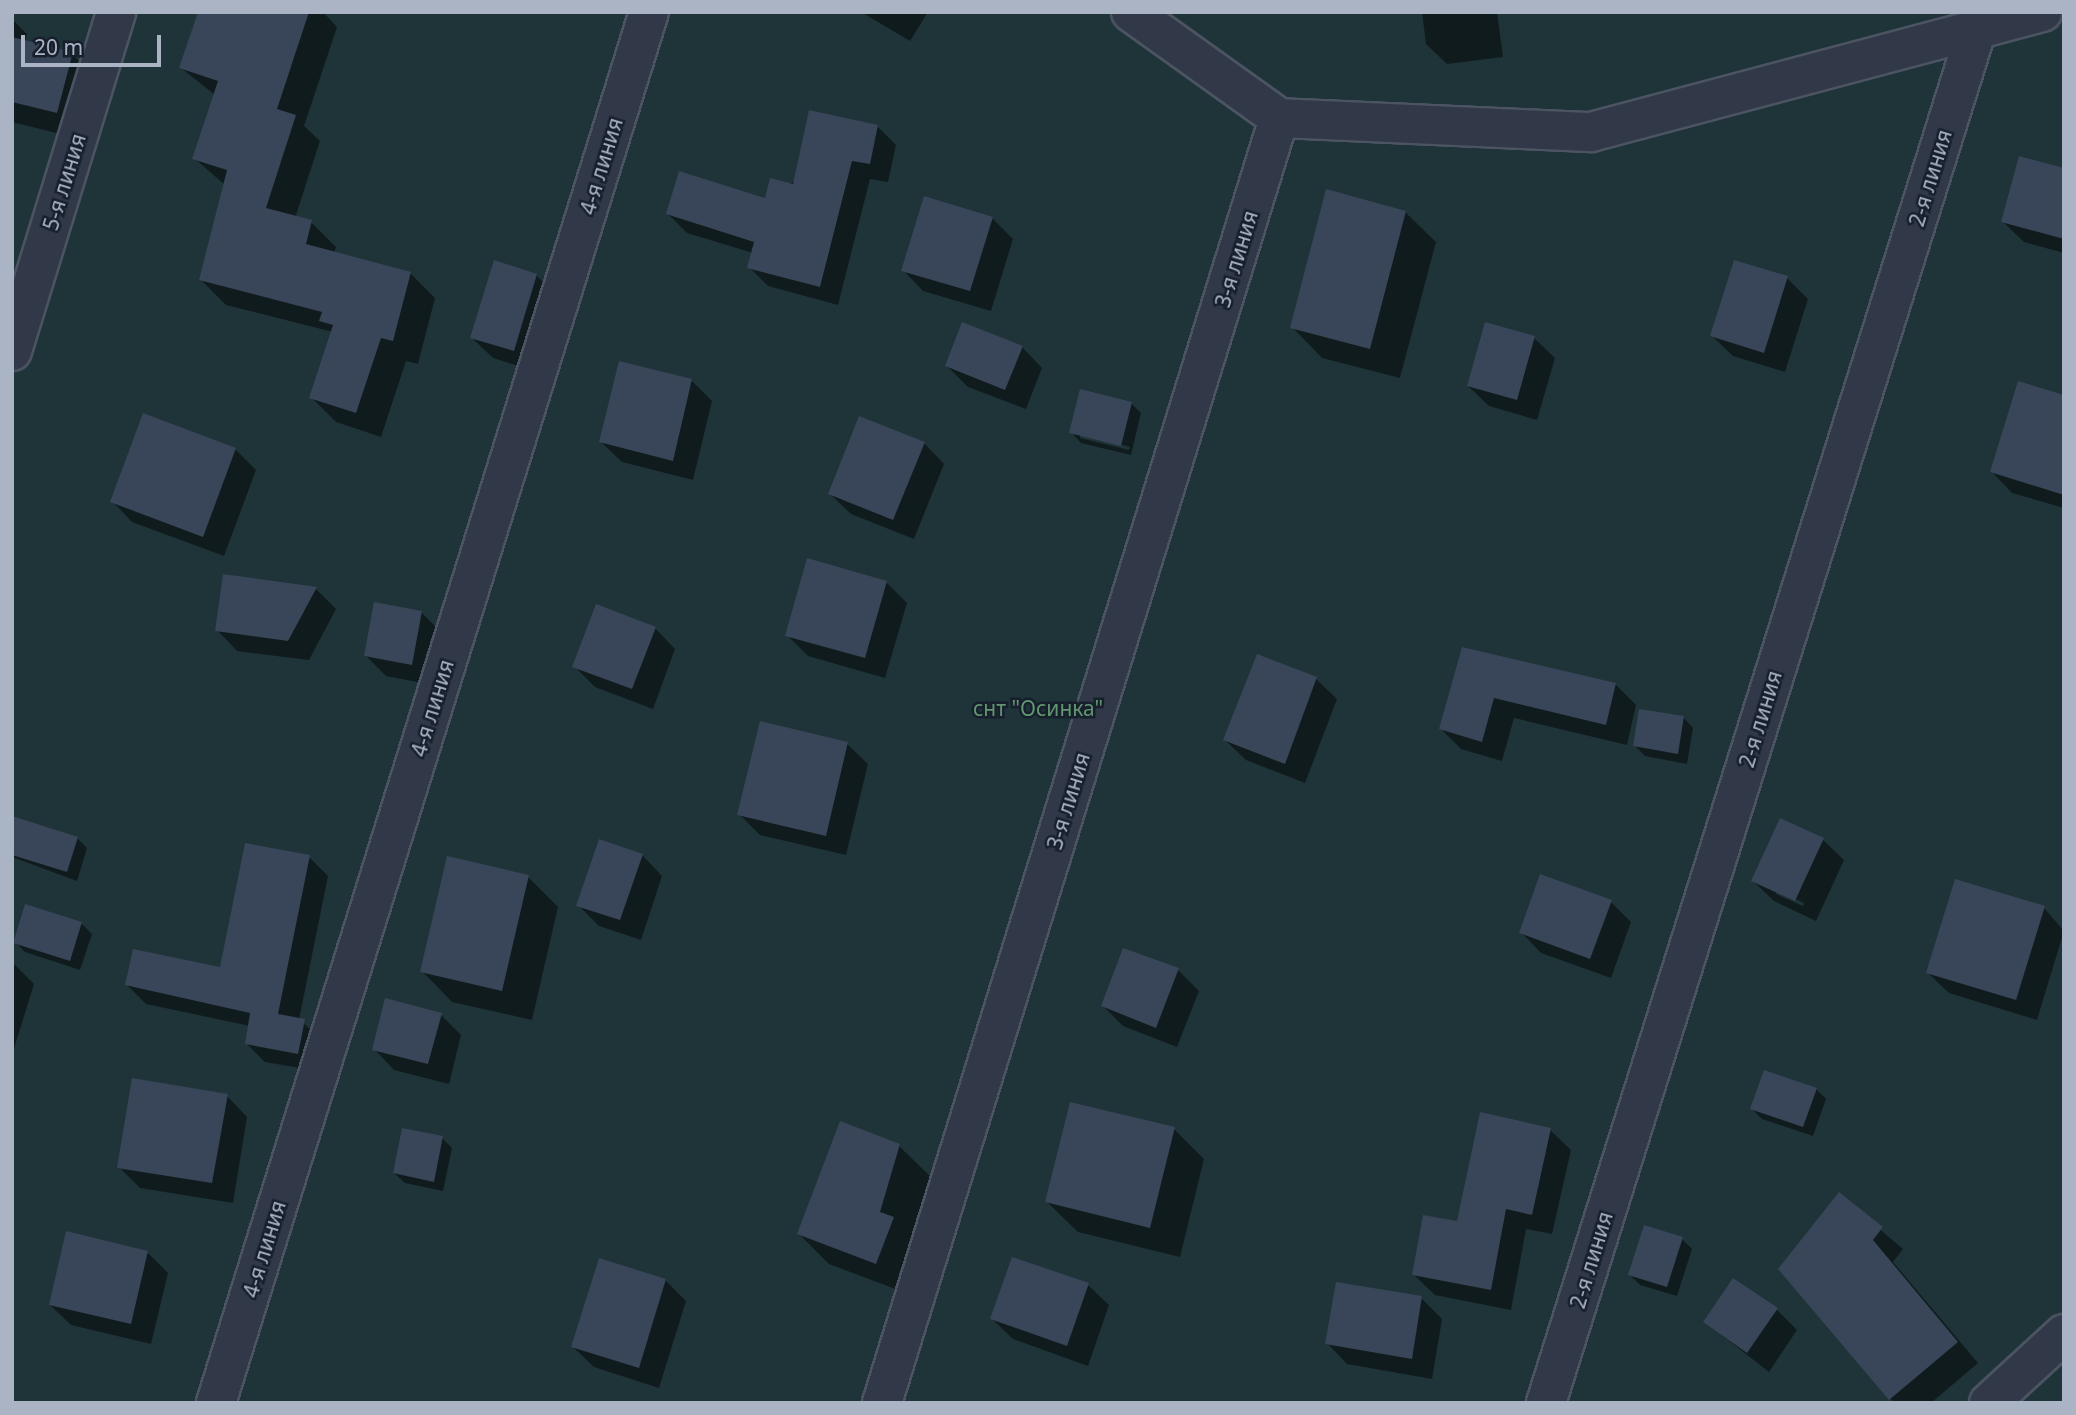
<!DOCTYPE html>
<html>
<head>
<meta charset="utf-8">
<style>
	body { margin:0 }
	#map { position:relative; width:2076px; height:1415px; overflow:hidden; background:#1d2737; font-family:"Noto Sans",sans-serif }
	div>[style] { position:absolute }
	.green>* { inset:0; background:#1f3438 }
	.shadow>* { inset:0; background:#0007 }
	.building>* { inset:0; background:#394558 }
	.roads { filter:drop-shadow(2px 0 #4c5463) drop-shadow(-2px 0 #4c5463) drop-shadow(0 2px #4c5463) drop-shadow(0 -2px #4c5463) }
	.minor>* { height:38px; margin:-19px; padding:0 19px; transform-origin:19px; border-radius:19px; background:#313948 }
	span { translate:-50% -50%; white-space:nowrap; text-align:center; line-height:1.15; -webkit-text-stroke:5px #171f2c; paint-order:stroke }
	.street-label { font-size:21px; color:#abb4c5 }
	.park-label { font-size:21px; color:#619770 }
	.frame { position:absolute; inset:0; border:14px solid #abb4c5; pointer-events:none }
	.scale { position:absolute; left:21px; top:35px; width:140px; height:32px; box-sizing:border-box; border:4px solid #abb4c5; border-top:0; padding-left:9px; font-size:21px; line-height:24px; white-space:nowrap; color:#abb4c5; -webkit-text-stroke:5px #171f2c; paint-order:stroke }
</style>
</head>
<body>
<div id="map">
	<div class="green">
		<i style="clip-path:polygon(12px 12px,2064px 12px,2064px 1403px,12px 1403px)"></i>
	</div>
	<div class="shadow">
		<i style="clip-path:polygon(200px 12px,323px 12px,337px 27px,304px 126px,320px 141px,295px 218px,311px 222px,336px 247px,334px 254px,410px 273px,435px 298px,418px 364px,406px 361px,381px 437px,336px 422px,311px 397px,333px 332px,226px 305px,201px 280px,225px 185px,194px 158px,215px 95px,181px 68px)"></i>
		<i style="clip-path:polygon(861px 12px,928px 12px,910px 41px)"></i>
		<i style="clip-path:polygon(1422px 12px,1497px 12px,1503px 57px,1447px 64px,1426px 44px)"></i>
		<i style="clip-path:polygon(12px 19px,27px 34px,25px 42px,72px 54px,100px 83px,85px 140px,12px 122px)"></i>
		<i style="clip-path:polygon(877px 126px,896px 145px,888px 182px,870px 179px,838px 305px,768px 286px,749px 267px,753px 253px,687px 233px,668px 214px,766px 200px)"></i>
		<i style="clip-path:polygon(2064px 170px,2064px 253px,2024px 242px,2003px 222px)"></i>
		<i style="clip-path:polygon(1405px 212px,1436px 242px,1400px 378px,1322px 358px,1292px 327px)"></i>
		<i style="clip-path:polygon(992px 218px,1013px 239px,991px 311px,923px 291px,903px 270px)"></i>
		<i style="clip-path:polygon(1735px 262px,1787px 278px,1808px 299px,1785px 372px,1733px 356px,1712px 336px)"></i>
		<i style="clip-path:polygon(536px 275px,557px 296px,534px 371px,493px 358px,472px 338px)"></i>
		<i style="clip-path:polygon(1534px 338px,1555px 358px,1537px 420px,1489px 406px,1468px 386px)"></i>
		<i style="clip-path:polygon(1022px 347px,1042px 368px,1026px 409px,968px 387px,947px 366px)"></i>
		<i style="clip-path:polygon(691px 380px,712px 401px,693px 480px,622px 462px,601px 442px)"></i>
		<i style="clip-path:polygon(2064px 397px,2064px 508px,2012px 493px,1992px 472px)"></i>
		<i style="clip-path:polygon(evenodd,1131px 403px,1141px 413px,1131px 455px,1081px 443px,1071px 432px,1131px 403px,1080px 434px,1130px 447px,1129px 450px,1080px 438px,1080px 434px)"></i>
		<i style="clip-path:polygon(924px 443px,944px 464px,914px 539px,851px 514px,830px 494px)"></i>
		<i style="clip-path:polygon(235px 449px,256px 470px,224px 556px,132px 522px,112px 501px)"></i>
		<i style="clip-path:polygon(886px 582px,907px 603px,885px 678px,808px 656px,787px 635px)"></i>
		<i style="clip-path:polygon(316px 589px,336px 609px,309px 660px,237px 651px,217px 630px)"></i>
		<i style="clip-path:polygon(421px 612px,442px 633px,433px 685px,386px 676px,366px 656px)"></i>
		<i style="clip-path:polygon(655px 628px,675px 649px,653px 709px,595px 687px,574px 666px)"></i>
		<i style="clip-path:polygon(1463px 650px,1615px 684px,1636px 705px,1627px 745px,1514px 718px,1502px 761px,1461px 749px,1441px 729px)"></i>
		<i style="clip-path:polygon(1258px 656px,1316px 679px,1337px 699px,1305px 783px,1246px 760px,1225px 740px)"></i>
		<i style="clip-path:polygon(1683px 717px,1693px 728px,1687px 764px,1645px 756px,1635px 746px)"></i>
		<i style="clip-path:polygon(847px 744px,868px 764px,846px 855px,760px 835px,739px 814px)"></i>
		<i style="clip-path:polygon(77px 838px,87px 848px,77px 881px,12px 857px,12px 839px)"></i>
		<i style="clip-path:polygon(evenodd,1823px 840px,1844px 860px,1816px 921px,1774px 901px,1753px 881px,1823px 840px,1776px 890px,1804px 903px,1803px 906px,1776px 894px,1776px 890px)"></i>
		<i style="clip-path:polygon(642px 855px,662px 876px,641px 940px,599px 926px,578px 905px)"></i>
		<i style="clip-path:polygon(309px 857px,328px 876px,299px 1020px,323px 1039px,317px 1071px,265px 1062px,247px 1044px,250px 1026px,146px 1004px,127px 985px,221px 969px)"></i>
		<i style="clip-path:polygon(528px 877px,558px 907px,532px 1020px,452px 1002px,422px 971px)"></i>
		<i style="clip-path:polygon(1611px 902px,1631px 922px,1611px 978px,1541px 953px,1521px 932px)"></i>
		<i style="clip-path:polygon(2044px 908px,2064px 931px,2037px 1020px,1949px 993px,1928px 973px)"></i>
		<i style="clip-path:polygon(81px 923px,92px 934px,80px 970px,25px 952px,15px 942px)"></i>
		<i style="clip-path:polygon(12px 962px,34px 984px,12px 1055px)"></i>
		<i style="clip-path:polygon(1178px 970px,1199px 991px,1177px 1047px,1123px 1026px,1103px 1006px)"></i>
		<i style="clip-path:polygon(441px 1015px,461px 1035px,449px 1084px,394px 1070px,374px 1049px)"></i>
		<i style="clip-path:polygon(1816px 1089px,1826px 1099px,1813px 1136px,1762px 1119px,1752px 1109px)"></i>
		<i style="clip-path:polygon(227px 1096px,247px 1117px,233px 1203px,140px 1188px,119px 1167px)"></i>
		<i style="clip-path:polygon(1174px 1129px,1204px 1159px,1180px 1257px,1078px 1232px,1047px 1202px)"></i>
		<i style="clip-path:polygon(1550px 1130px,1571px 1150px,1552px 1234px,1526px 1229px,1511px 1310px,1435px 1295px,1414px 1275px)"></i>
		<i style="clip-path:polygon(442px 1138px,452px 1148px,443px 1191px,405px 1183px,394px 1173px)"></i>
		<i style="clip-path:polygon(899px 1146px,930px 1176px,912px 1237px,923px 1248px,906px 1293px,829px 1264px,799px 1234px)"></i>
		<i style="clip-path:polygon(1839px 1195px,1903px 1249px,1893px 1262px,1978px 1363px,1931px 1403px,1894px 1403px,1781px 1269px)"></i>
		<i style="clip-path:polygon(1682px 1239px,1692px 1249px,1677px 1296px,1640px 1285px,1630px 1275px)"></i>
		<i style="clip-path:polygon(147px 1252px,168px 1273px,151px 1344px,71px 1325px,50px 1305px)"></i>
		<i style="clip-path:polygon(665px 1280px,686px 1301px,659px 1388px,594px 1367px,573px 1347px)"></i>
		<i style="clip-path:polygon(1088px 1285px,1109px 1305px,1088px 1366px,1013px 1339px,992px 1319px)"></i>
		<i style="clip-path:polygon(1421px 1298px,1442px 1319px,1432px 1379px,1347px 1364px,1327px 1343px)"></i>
		<i style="clip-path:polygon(1776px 1309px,1797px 1330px,1769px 1372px,1705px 1322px)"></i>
	</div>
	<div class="building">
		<i style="clip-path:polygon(198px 12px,309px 12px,277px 109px,296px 115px,266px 208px,312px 220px,306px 244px,411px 272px,393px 341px,381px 338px,356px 413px,309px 398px,333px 325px,319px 321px,322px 312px,199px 280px,227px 170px,192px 159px,218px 81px,179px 68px)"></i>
		<i style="clip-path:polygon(12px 37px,73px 52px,57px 113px,12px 102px)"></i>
		<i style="clip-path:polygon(809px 110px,878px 125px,870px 164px,852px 161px,820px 287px,747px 268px,754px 242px,666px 214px,679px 171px,765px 198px,770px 178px,793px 184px)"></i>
		<i style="clip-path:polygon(2019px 156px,2064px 168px,2064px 239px,2001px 222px)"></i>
		<i style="clip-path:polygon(1326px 189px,1406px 211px,1370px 349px,1290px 328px)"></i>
		<i style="clip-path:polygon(924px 196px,993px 217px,970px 291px,901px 271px)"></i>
		<i style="clip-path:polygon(494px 260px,537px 274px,514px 351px,470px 338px)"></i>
		<i style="clip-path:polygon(1734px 260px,1788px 276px,1764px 353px,1710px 336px)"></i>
		<i style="clip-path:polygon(962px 322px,1023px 346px,1005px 390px,945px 366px)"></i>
		<i style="clip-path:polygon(1485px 322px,1535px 336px,1517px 400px,1467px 386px)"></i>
		<i style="clip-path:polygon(619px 361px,692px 379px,673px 461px,599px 442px)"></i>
		<i style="clip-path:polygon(2018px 381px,2064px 395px,2064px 495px,1990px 472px)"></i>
		<i style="clip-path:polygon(1080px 389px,1132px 402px,1121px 446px,1069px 433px)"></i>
		<i style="clip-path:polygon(143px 413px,236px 448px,203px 537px,110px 502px)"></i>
		<i style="clip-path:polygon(859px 416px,925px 442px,893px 520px,828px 494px)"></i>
		<i style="clip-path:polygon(807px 558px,887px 581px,865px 658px,785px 636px)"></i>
		<i style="clip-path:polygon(223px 574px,317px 587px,288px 641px,215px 631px)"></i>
		<i style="clip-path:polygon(374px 602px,422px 611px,412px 665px,364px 656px)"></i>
		<i style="clip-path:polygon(596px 604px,656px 627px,632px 689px,572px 667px)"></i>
		<i style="clip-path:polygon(1462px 647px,1616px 683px,1606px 725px,1494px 698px,1482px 742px,1439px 729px)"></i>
		<i style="clip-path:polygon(1257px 654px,1317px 677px,1285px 764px,1223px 740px)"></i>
		<i style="clip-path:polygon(1639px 709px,1684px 716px,1678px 754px,1633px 746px)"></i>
		<i style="clip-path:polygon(760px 721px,848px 742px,826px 836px,737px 815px)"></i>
		<i style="clip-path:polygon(12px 816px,78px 837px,67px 872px,12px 855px)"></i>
		<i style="clip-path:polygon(1780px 818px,1824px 838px,1795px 901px,1751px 881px)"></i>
		<i style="clip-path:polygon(599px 839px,643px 854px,620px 920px,576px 906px)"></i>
		<i style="clip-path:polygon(245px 843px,310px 855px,278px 1014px,305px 1019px,298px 1054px,245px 1044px,250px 1013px,125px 985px,133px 949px,220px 967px)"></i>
		<i style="clip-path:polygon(447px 856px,529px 875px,502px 991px,420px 972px)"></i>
		<i style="clip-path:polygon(1540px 874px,1612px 900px,1590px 959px,1519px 933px)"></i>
		<i style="clip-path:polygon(1955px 879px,2045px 906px,2016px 1000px,1926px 973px)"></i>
		<i style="clip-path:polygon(25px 904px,82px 922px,70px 961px,13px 943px)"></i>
		<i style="clip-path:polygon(1123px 948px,1179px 968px,1156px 1028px,1101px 1006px)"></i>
		<i style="clip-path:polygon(385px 998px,442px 1013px,428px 1064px,372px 1050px)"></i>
		<i style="clip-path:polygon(1764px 1070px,1817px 1088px,1803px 1127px,1750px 1109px)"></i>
		<i style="clip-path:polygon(132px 1078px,228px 1094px,212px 1183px,117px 1168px)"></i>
		<i style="clip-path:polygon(1070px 1102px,1175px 1127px,1150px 1228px,1045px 1202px)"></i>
		<i style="clip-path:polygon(1480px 1112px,1551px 1128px,1532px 1215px,1506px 1209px,1491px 1290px,1412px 1275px,1423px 1215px,1457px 1221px)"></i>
		<i style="clip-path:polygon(840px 1121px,900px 1144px,880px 1212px,894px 1217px,876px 1264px,797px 1234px)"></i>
		<i style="clip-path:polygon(402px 1128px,443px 1136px,434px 1182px,393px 1173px)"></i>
		<i style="clip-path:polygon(1839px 1192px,1883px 1227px,1873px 1240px,1958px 1342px,1889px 1400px,1778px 1269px)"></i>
		<i style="clip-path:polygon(1644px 1225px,1683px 1237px,1667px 1287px,1628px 1275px)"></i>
		<i style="clip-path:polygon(66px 1231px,148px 1251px,131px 1324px,49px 1305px)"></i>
		<i style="clip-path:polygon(1012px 1257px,1089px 1283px,1067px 1346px,990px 1319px)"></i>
		<i style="clip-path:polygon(599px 1258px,666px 1279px,639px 1368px,571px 1347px)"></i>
		<i style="clip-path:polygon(1733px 1278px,1778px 1308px,1747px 1353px,1703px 1322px)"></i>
		<i style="clip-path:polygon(1336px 1282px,1422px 1296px,1412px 1359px,1325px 1344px)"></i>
	</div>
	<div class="roads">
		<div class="minor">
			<i style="left:1131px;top:12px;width:182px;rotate:35.6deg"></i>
			<i style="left:1279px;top:118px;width:312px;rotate:2.6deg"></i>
			<i style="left:1591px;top:132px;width:467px;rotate:-14.9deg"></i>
			<i style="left:12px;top:351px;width:355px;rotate:-72.9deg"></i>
			<i style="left:216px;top:1403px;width:1457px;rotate:-72.71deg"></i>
			<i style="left:882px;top:1403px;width:1345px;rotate:-72.83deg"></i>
			<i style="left:1546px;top:1403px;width:1434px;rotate:-72.59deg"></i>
			<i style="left:1989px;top:1403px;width:102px;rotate:-42.6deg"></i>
		</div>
	</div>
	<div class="street-label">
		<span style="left:601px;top:166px;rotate:-73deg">4-я линия</span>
		<span style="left:1930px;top:178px;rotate:-73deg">2-я линия</span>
		<span style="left:64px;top:182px;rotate:-73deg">5-я линия</span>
		<span style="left:1236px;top:259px;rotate:-73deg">3-я линия</span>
		<span style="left:432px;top:708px;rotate:-73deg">4-я линия</span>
		<span style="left:1760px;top:719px;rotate:-73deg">2-я линия</span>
		<span style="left:1068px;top:801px;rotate:-73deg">3-я линия</span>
		<span style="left:264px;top:1249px;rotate:-73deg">4-я линия</span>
		<span style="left:1591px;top:1260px;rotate:-73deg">2-я линия</span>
	</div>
	<div class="park-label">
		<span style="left:1038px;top:708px">снт "Осинка"</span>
	</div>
	<div class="frame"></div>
	<div class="scale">20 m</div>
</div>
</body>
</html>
